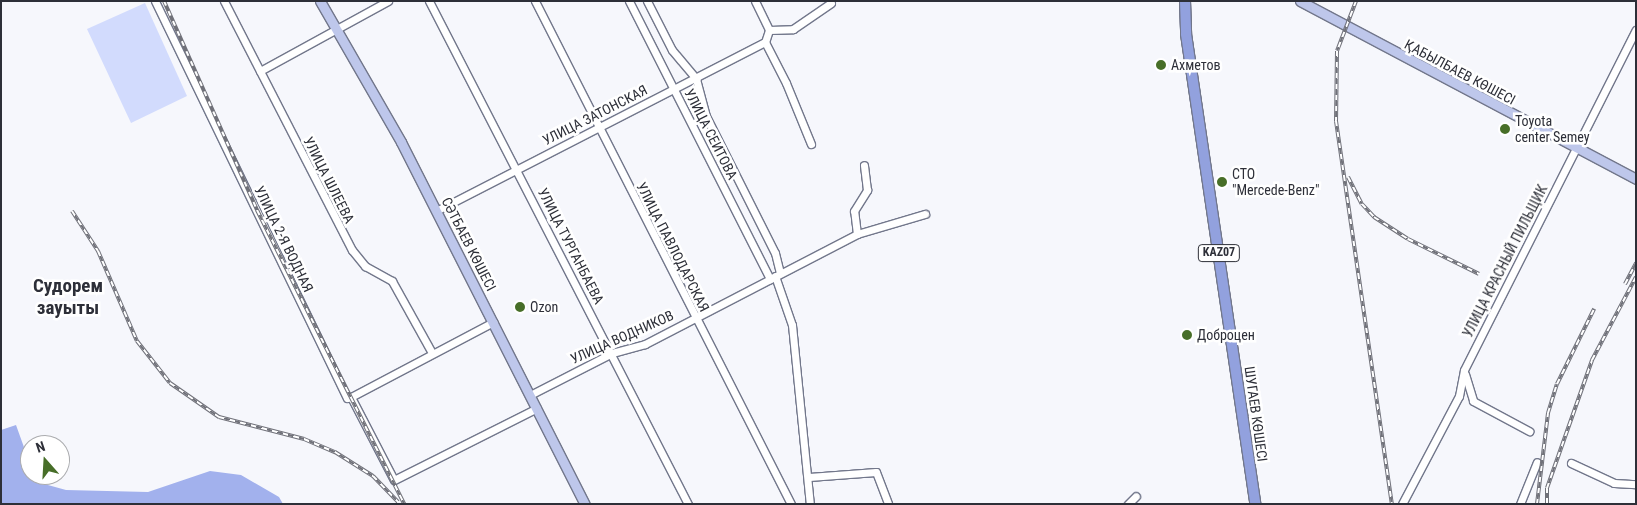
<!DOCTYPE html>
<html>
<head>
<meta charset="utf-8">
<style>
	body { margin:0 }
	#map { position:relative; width:1637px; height:505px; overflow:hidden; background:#f6f7fc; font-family:"Roboto Condensed",sans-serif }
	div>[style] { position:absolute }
	.green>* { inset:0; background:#d2dbfd }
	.water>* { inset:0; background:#a2b1ed }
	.roads { filter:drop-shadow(1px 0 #72778b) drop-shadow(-1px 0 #72778b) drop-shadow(0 1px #72778b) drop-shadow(0 -1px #72778b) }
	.minor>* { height:7px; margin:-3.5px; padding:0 3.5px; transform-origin:3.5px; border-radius:3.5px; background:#fff }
	.major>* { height:9px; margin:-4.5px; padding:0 4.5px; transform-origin:4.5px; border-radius:4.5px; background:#bec7eb }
	.highway>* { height:10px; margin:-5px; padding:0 5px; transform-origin:5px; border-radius:5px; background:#92a1de }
	.rail>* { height:4px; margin-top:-2px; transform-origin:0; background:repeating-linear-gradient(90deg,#fff 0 5.5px,#707179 0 11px); box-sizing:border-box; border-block:1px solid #707179 }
	.dots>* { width:14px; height:14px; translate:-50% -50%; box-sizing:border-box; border:2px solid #fff; border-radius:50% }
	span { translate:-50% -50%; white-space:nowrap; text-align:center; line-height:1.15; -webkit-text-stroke:5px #fff; paint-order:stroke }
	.shield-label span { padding:1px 4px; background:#fff; border:1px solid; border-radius:4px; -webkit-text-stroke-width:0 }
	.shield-label { font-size:12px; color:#2d2f38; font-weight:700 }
	.poi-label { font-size:14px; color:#2d2f38 }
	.left { translate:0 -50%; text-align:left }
	.street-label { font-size:14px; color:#2d2f38 }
	.district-label { font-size:19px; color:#2d2f38; font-weight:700 }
	.frame { position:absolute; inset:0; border:2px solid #2d2f38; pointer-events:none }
	.north { position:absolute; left:20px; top:435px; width:50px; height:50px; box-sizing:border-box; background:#fff; border:1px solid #abacaf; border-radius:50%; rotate:341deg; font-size:14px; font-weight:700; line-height:20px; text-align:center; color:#2d2f38 }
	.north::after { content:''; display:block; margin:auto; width:18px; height:22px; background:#476e28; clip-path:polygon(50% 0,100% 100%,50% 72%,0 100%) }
</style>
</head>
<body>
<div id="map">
	<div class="green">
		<i style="clip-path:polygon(145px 3px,187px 96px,131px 123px,87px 29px)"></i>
	</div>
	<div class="water">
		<i style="clip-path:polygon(16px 425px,30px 464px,30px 475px,34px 475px,37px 482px,66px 490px,148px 492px,210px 471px,241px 475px,279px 497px,283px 504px,1px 504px,1px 430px)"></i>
	</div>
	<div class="roads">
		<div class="minor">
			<i style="left:155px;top:1px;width:441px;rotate:64.2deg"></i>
			<i style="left:347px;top:398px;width:4px;rotate:-14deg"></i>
			<i style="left:351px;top:397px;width:93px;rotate:62.6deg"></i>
			<i style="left:394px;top:480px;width:160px;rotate:-26.7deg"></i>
			<i style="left:224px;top:1px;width:280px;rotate:62.8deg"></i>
			<i style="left:352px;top:250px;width:21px;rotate:51deg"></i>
			<i style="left:365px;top:266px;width:31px;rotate:29deg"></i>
			<i style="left:392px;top:281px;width:82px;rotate:60.9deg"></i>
			<i style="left:429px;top:1px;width:566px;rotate:62.76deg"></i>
			<i style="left:535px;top:1px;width:564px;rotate:63.03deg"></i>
			<i style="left:629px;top:1px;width:312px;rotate:63.1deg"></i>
			<i style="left:647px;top:1px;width:55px;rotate:63deg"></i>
			<i style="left:672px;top:50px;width:38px;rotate:50deg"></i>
			<i style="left:696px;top:79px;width:38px;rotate:75deg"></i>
			<i style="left:706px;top:116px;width:153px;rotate:63.3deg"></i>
			<i style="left:775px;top:253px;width:21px;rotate:76deg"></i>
			<i style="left:755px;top:1px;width:32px;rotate:64deg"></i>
			<i style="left:769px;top:30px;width:13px;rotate:108deg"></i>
			<i style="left:765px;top:42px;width:46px;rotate:62.9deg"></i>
			<i style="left:786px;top:83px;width:66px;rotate:67.7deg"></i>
			<i style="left:769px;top:30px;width:24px;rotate:-2deg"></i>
			<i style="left:793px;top:29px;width:46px;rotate:-34.4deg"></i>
			<i style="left:260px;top:71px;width:146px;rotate:-28.7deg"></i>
			<i style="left:436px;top:211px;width:370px;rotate:-27.2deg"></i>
			<i style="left:857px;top:234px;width:23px;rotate:-97deg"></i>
			<i style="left:854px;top:211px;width:25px;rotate:-58deg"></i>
			<i style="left:867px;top:190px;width:25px;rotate:-97deg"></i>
			<i style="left:775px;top:276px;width:52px;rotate:70.9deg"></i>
			<i style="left:792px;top:325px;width:180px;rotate:84.3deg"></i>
			<i style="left:1465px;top:374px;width:28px;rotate:73deg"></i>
			<i style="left:1473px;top:401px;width:64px;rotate:28.2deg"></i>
			<i style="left:530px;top:395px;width:92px;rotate:-27.1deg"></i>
			<i style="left:612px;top:353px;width:34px;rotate:-15deg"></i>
			<i style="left:645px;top:344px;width:239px;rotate:-27.4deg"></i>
			<i style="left:857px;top:234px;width:71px;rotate:-16.4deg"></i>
			<i style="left:351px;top:397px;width:161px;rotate:-27.8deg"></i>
			<i style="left:1571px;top:463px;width:47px;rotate:24.9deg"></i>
			<i style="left:1614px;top:483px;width:22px;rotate:3deg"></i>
			<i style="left:809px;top:477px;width:67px;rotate:-4.3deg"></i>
			<i style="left:876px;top:472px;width:34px;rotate:69deg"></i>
			<i style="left:1128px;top:504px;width:11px;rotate:-45deg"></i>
			<i style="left:1402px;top:504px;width:122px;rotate:-62.2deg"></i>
			<i style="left:1459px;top:396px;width:26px;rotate:-79deg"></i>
			<i style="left:1464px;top:370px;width:381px;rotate:-63.2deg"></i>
			<i style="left:1520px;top:504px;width:45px;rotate:-68deg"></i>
		</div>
		<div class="major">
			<i style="left:320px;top:1px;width:163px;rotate:60.1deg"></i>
			<i style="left:401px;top:142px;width:406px;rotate:63.1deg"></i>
			<i style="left:1300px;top:1px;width:380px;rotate:27.9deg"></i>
		</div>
		<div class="highway">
			<i style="left:1185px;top:1px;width:33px;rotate:88deg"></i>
			<i style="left:1186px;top:34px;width:475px;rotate:81.6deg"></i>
		</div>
	</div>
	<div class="rail">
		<i style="left:164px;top:1px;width:229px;rotate:66deg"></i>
		<i style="left:257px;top:210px;width:329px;rotate:63.4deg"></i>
		<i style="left:1356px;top:1px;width:53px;rotate:110.8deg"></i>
		<i style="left:1337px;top:51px;width:70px;rotate:90.8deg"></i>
		<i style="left:1336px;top:121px;width:387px;rotate:81.7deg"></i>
		<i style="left:1348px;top:177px;width:30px;rotate:63deg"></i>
		<i style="left:1362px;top:204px;width:18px;rotate:47deg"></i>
		<i style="left:1374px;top:217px;width:40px;rotate:32.9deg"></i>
		<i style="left:1408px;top:239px;width:79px;rotate:26.2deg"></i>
		<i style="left:72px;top:211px;width:48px;rotate:57deg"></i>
		<i style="left:98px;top:251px;width:98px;rotate:66.6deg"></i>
		<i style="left:137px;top:341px;width:53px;rotate:51.8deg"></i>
		<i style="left:170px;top:383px;width:60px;rotate:34.8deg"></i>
		<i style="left:219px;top:417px;width:88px;rotate:14.5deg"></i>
		<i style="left:304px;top:439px;width:34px;rotate:23deg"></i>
		<i style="left:335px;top:452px;width:45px;rotate:32.3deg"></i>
		<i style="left:373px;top:476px;width:36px;rotate:46deg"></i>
		<i style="left:1625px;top:284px;width:24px;rotate:-62deg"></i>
		<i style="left:1537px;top:504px;width:92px;rotate:-83.1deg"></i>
		<i style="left:1548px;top:413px;width:30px;rotate:-73deg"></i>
		<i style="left:1557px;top:384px;width:84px;rotate:-63.7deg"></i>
		<i style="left:1547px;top:504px;width:16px;rotate:-90deg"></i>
		<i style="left:1547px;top:488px;width:136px;rotate:-70.6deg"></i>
		<i style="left:1592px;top:360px;width:94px;rotate:-62.1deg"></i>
	</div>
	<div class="dots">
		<i style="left:1161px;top:65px;background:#476e28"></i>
		<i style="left:1505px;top:129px;background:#476e28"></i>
		<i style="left:1222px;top:182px;background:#476e28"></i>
		<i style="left:520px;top:307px;background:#476e28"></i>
		<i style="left:1187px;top:335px;background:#476e28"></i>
	</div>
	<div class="shield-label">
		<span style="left:1219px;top:253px">KAZ07</span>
	</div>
	<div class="poi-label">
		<span class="left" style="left:1171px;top:65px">Ахметов</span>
		<span class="left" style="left:1515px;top:129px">Toyota<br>center Semey</span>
		<span class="left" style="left:1232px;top:182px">СТО<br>"Mercede-Benz"</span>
		<span class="left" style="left:530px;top:307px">Ozon</span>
		<span class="left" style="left:1197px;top:335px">Доброцен</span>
	</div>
	<div class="street-label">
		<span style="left:1460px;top:72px;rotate:28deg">ҚАБЫЛБАЕВ КӨШЕСІ</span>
		<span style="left:595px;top:115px;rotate:-27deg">УЛИЦА ЗАТОНСКАЯ</span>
		<span style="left:711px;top:134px;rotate:63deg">УЛИЦА СЕИТОВА</span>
		<span style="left:329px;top:180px;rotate:63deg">УЛИЦА ШЛЕЕВА</span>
		<span style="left:284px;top:239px;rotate:64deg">УЛИЦА 2-Я ВОДНАЯ</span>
		<span style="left:469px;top:244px;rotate:63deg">СӘТБАЕВ КӨШЕСІ</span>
		<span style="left:571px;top:246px;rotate:63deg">УЛИЦА ТУРГАНБАЕВА</span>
		<span style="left:673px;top:247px;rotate:63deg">УЛИЦА ПАВЛОДАРСКАЯ</span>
		<span style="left:1505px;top:261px;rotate:-63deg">УЛИЦА КРАСНЫЙ ПИЛЬЩИК</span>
		<span style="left:622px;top:337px;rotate:-24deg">УЛИЦА ВОДНИКОВ</span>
		<span style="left:1256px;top:414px;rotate:82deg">ШУГАЕВ КӨШЕСІ</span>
	</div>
	<div class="district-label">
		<span style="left:68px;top:297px">Судорем<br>зауыты</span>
	</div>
	<div class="frame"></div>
	<div class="north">N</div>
</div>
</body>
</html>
